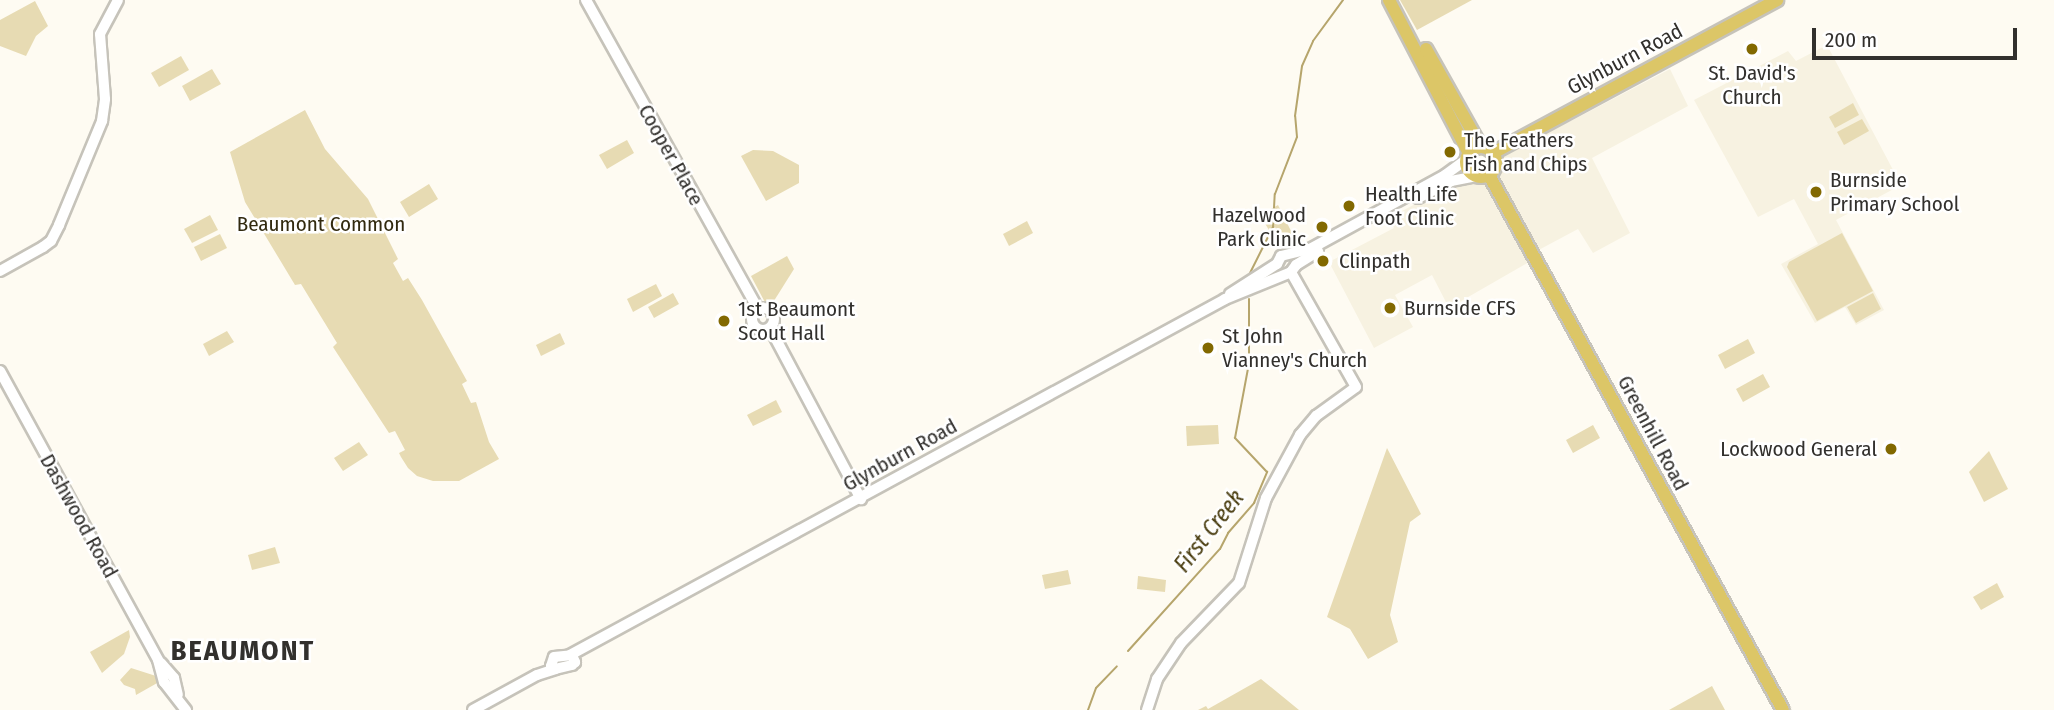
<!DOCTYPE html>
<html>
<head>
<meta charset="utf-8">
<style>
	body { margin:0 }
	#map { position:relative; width:2054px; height:710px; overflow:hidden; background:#fefbf2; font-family:"Fira Sans Condensed",sans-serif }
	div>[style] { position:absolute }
	.built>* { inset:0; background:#f7f2e1 }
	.green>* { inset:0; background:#e7dbb3 }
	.stream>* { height:2px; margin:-1px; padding:0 1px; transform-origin:1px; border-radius:1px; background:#b6a56c }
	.roads { filter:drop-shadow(2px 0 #c6c3ba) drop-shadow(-2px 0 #c6c3ba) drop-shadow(0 2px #c6c3ba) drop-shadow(0 -2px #c6c3ba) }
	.minor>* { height:10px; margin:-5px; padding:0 5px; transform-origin:5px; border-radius:5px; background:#fff }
	.minor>.ring { margin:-5px; padding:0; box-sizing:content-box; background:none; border:10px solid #fff; border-radius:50% }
	.major>* { height:12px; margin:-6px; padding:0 6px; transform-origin:6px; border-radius:6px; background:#dcc667 }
	.major>.ring { margin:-6px; padding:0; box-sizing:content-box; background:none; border:12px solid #dcc667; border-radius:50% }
	.dots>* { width:19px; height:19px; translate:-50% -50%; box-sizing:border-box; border:4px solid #fff; border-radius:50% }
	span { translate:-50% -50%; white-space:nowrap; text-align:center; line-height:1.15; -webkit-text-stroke:5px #fff; paint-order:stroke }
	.street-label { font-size:21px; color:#32302d }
	.poi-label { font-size:21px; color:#32302d }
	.left { translate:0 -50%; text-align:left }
	.right { translate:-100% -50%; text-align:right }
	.park-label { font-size:21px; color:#322a0f }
	.water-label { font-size:23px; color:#493c0e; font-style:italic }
	.district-label { font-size:28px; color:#32302d; font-weight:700; letter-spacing:2px }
	.scale { position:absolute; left:1812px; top:28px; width:205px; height:32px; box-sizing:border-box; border:4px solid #32302d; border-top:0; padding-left:9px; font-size:21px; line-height:24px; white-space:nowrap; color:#32302d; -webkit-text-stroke:5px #fff; paint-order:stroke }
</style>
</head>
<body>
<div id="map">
	<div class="built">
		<i style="clip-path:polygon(1827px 45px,1901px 185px,1836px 220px,1884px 310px,1856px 325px,1845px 307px,1815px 323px,1781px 264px,1818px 244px,1794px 199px,1758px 217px,1694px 100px,1788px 51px,1796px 61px)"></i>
		<i style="clip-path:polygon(1670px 69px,1688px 106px,1592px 158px,1630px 233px,1593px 253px,1578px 229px,1533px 253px,1536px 258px,1449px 308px,1432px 275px,1395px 295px,1413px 327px,1374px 348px,1329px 262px,1394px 228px,1389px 218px,1449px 186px,1486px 176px,1495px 166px,1493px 153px,1573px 120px)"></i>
	</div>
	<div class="green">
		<i style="clip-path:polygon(1400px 0,1472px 0,1417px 30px)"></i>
		<i style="clip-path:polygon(35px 1px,48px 26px,36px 36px,26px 56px,0 46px,0 20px)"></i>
		<i style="clip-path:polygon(181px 56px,189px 70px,159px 87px,151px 73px)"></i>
		<i style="clip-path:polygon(212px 69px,221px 84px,190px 101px,182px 86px)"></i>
		<i style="clip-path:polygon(1853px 103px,1859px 115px,1835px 128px,1829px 117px)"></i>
		<i style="clip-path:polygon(305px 110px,325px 149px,368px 199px,398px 259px,393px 263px,403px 281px,408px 278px,422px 300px,467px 381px,462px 384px,471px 403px,476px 402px,489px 442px,499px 459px,459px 481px,433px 481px,417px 476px,408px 468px,401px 457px,399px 453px,405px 450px,395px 431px,389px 433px,333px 347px,337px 343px,301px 284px,295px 285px,245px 202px,230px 152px)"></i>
		<i style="clip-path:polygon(1862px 119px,1869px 131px,1844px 145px,1837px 132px)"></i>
		<i style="clip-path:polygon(627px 140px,634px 153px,607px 169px,599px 155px)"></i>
		<i style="clip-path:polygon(753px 150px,773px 151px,799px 165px,799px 183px,766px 201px,741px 156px)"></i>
		<i style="clip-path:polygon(429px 184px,438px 199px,409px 217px,400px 202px)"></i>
		<i style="clip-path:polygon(1278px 205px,1296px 241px,1279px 247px,1260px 215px)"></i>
		<i style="clip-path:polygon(210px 215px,218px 230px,192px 243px,184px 229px)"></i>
		<i style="clip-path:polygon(1027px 221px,1033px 233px,1009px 246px,1003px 234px)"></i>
		<i style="clip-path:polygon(1842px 233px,1873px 291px,1817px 321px,1787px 267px,1789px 262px)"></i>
		<i style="clip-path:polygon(220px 234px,227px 248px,201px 261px,194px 247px)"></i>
		<i style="clip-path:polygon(787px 256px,794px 269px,772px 304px,767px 306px,751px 276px)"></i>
		<i style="clip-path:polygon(656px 284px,662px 296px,633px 312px,627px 299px)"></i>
		<i style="clip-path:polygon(673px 293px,679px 304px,654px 318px,648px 307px)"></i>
		<i style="clip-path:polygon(1873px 293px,1881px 309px,1856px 323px,1847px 307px)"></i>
		<i style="clip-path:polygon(227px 331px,234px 342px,209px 356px,203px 344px)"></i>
		<i style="clip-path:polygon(560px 333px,565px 344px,541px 356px,536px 345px)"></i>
		<i style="clip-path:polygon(1748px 339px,1755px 353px,1725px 369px,1718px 355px)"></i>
		<i style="clip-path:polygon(1763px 374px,1770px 387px,1743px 402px,1736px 389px)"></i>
		<i style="clip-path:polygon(776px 400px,782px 412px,753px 426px,747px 415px)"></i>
		<i style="clip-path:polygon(1218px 425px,1219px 444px,1187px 446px,1186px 426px)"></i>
		<i style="clip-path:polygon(1593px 425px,1600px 438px,1573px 453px,1566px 440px)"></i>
		<i style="clip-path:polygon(359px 442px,368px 455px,343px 471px,334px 458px)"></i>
		<i style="clip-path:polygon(1387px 448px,1421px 514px,1410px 522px,1390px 615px,1398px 642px,1368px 659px,1350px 629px,1327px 617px)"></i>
		<i style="clip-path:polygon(1989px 451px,2008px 489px,1984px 502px,1969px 472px)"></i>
		<i style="clip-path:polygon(275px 547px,280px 563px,252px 570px,248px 555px)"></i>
		<i style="clip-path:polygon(1068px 570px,1071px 584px,1045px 589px,1042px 575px)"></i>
		<i style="clip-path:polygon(1138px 576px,1166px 580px,1165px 592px,1137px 589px)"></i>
		<i style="clip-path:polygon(1997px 583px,2004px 597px,1981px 610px,1973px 597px)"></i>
		<i style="clip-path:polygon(129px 630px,130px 637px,124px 654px,102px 673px,90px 652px)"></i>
		<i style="clip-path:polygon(131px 668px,156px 676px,159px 682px,136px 695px,135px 689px,124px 685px,120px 680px)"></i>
		<i style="clip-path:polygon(1261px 679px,1299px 710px,1198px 710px,1206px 706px,1208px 709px)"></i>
		<i style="clip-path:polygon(1712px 686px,1725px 710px,1669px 710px)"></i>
	</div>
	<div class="stream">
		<i style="left:1249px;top:275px;width:54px;rotate:-63.4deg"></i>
		<i style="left:1273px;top:227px;width:33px;rotate:-87deg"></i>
		<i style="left:1275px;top:194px;width:61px;rotate:-68.9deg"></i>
		<i style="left:1297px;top:137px;width:21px;rotate:-95deg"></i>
		<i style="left:1295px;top:116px;width:50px;rotate:-82deg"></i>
		<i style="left:1302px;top:66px;width:27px;rotate:-66deg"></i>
		<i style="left:1313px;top:41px;width:51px;rotate:-53.8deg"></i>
		<i style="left:1128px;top:651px;width:137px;rotate:-48deg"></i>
		<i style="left:1220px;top:549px;width:18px;rotate:-63deg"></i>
		<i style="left:1228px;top:533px;width:40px;rotate:-49deg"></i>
		<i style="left:1254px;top:503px;width:34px;rotate:-67deg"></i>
		<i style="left:1267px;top:472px;width:47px;rotate:-133.3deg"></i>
		<i style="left:1235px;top:438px;width:76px;rotate:-79.4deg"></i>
		<i style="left:1249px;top:363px;width:64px;rotate:-90deg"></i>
		<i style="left:1088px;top:710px;width:23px;rotate:-70deg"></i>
		<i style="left:1096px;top:688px;width:30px;rotate:-46deg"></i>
	</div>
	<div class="roads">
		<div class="minor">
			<i style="left:586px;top:0;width:354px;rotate:60.9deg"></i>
			<i style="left:1418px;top:198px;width:37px;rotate:-27deg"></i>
			<i style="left:1451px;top:181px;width:26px;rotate:-11deg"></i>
			<i style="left:1277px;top:264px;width:9px;rotate:-63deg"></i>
			<i style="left:1281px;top:256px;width:30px;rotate:-14deg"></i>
			<i style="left:1310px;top:249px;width:154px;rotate:-28.7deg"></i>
			<i style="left:1445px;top:175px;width:27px;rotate:-36deg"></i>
			<i style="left:0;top:271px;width:49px;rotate:-29.2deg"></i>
			<i style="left:43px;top:247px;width:10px;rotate:-37deg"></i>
			<i style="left:51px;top:241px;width:18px;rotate:-63deg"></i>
			<i style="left:59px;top:225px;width:113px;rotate:-67.5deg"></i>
			<i style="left:102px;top:121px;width:22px;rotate:-82deg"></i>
			<i style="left:105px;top:99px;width:65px;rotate:-94.4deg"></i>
			<i style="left:100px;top:34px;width:38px;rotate:-62deg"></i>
			<i style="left:1291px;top:272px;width:9px;rotate:-54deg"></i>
			<i style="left:1296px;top:265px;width:26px;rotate:-32deg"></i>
			<i style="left:1230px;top:294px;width:56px;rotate:-32.6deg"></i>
			<i class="ring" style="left:752px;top:308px;width:12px;height:12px"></i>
			<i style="left:770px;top:328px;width:194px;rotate:62deg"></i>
			<i style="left:0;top:371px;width:329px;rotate:61.3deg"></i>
			<i style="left:158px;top:660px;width:23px;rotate:75deg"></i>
			<i style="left:164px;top:682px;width:36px;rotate:52deg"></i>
			<i style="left:570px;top:655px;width:745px;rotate:-28.52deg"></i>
			<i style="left:1225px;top:299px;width:71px;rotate:-22.2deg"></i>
			<i style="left:572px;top:655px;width:8px;rotate:67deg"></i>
			<i style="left:575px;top:662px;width:4px;rotate:135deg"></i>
			<i style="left:572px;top:665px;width:17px;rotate:167deg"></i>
			<i style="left:555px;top:669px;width:5px;rotate:-143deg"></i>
			<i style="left:551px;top:666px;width:9px;rotate:-72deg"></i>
			<i style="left:554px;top:657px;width:18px;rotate:-6deg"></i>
			<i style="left:161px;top:663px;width:20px;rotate:49deg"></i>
			<i style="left:174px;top:678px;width:17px;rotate:77deg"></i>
			<i style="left:473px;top:710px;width:73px;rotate:-28.7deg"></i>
			<i style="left:537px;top:675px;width:19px;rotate:-18deg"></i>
			<i style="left:1147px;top:710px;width:33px;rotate:-72deg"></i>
			<i style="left:1157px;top:679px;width:43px;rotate:-56.3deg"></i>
			<i style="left:1181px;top:643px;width:83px;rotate:-46deg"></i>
			<i style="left:1239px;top:583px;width:89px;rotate:-72.4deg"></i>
			<i style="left:1266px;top:498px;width:72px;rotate:-61.6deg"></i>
			<i style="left:1300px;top:435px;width:25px;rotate:-50deg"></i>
			<i style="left:1316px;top:416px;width:49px;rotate:-35.9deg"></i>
			<i style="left:1356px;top:387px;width:132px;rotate:-119.5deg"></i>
		</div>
		<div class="major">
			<i style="left:1389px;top:0;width:174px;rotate:62.5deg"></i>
			<i style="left:1426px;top:49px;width:112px;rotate:60.7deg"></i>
			<i class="ring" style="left:1466px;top:147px;width:18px;height:18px"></i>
			<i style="left:1493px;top:153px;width:323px;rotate:-28.3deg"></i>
			<i style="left:1489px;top:175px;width:610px;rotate:61.21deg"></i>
		</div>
	</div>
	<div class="dots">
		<i style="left:1752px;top:49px;background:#826902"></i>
		<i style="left:1450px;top:152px;background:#826902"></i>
		<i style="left:1816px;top:192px;background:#826902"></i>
		<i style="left:1349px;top:206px;background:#826902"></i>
		<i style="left:1322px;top:227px;background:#826902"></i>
		<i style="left:1323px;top:261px;background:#826902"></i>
		<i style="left:1390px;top:308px;background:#826902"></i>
		<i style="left:724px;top:321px;background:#826902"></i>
		<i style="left:1208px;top:348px;background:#826902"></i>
		<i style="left:1891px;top:449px;background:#826902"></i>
	</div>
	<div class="street-label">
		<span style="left:1625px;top:59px;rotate:-28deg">Glynburn Road</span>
		<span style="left:671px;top:155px;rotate:61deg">Cooper Place</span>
		<span style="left:1653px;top:433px;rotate:62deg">Greenhill Road</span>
		<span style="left:900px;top:455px;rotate:-29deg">Glynburn Road</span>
		<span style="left:79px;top:516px;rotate:61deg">Dashwood Road</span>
	</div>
	<div class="poi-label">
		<span style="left:1752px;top:85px">St. David's<br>Church</span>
		<span class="left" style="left:1464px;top:152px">The Feathers<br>Fish and Chips</span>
		<span class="left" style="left:1830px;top:192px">Burnside<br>Primary School</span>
		<span class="left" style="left:1365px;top:206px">Health Life<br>Foot Clinic</span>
		<span class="right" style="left:1306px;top:227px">Hazelwood<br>Park Clinic</span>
		<span class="left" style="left:1339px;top:261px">Clinpath</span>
		<span class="left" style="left:1404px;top:308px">Burnside CFS</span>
		<span class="left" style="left:738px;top:321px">1st Beaumont<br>Scout Hall</span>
		<span class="left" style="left:1222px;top:348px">St John<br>Vianney's Church</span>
		<span class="right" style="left:1877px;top:449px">Lockwood General</span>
	</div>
	<div class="park-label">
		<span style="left:321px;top:224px">Beaumont Common</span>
	</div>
	<div class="water-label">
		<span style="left:1209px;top:531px;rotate:-52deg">First Creek</span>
	</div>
	<div class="district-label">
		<span style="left:243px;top:651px">BEAUMONT</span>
	</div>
	<div class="scale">200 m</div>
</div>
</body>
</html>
